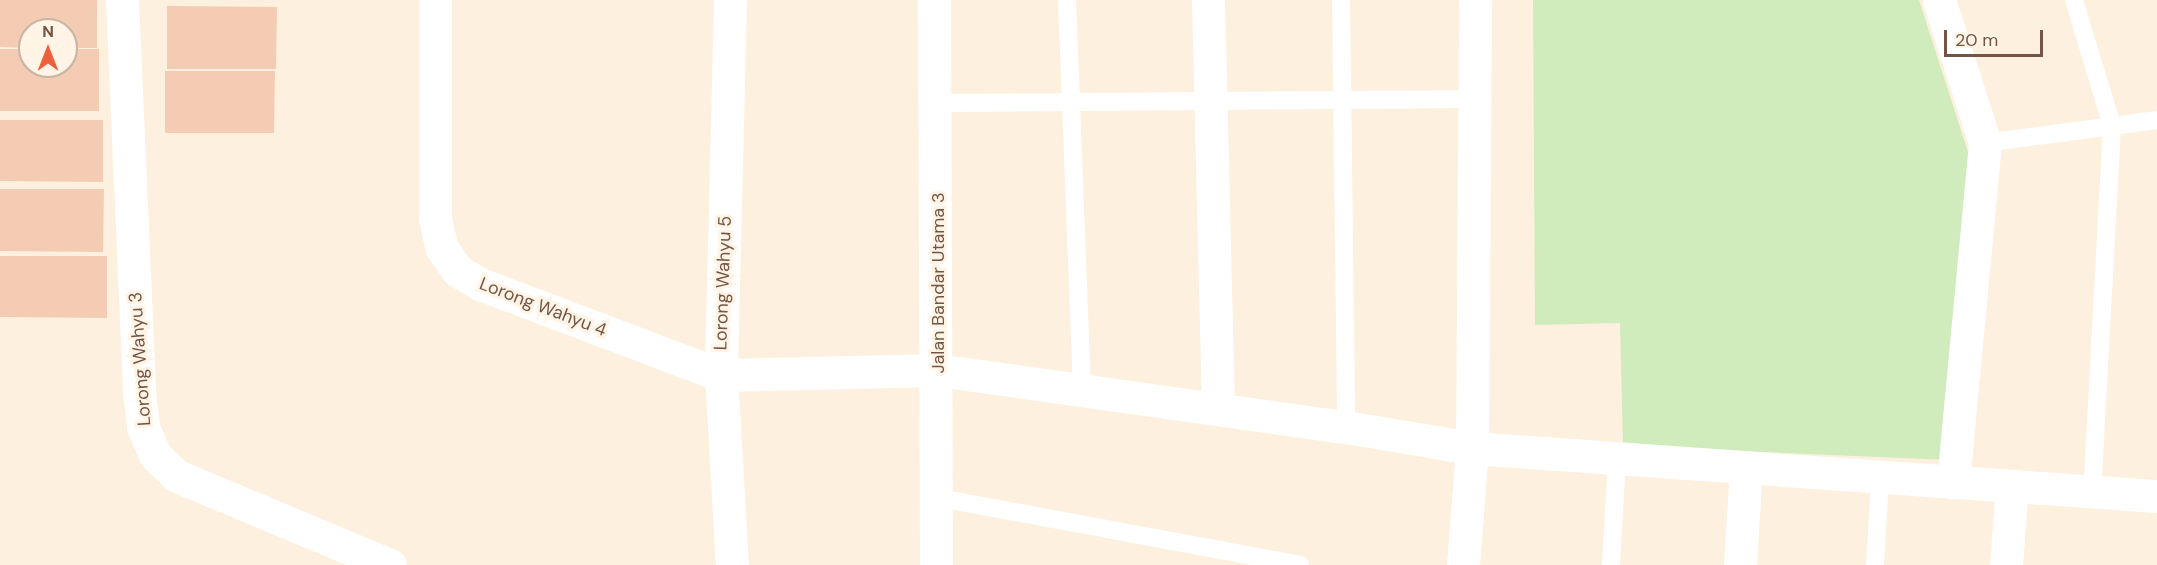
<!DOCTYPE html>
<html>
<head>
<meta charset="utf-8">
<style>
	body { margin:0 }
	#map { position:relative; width:2157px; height:565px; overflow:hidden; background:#fdf0de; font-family:"DM Sans",sans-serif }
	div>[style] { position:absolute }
	.green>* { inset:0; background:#d0ebbc }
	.building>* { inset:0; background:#f4ccb4 }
	.service>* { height:18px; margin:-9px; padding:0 9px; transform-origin:9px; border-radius:9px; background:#fff }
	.minor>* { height:33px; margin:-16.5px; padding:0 16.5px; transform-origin:16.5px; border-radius:16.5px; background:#fff }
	span { translate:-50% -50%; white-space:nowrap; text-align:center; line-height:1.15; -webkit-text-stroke:6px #fff4e5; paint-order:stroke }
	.street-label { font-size:18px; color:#745545 }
	.north { position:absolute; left:18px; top:18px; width:60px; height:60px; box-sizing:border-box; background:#fff4e5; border:2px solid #c7b4a5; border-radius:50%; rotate:0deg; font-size:16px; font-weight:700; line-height:24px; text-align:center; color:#745545 }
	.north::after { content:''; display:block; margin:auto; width:21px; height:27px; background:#ee5f3c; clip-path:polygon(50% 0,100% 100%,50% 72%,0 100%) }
	.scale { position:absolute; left:1944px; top:30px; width:99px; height:27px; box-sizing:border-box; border:3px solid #745545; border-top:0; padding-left:8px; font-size:18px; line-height:21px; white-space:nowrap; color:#745545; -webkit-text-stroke:4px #fff4e5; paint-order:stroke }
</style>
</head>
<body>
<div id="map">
	<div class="green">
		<i style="clip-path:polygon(1533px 0,1919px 0,1976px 177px,1950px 460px,1623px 446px,1620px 323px,1535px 325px)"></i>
	</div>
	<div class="building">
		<i style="clip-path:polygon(0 0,97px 0,97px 48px,66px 48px,66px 30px,30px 30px,30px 48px,0 47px)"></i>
		<i style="clip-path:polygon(167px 6px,277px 7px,276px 69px,167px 69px)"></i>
		<i style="clip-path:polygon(0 49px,30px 49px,30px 66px,66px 66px,66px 49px,99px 49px,99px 111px,0 111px)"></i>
		<i style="clip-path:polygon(165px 71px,275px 71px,274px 133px,165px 133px)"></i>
		<i style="clip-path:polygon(0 120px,103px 120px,103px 182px,0 181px)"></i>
		<i style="clip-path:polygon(0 189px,104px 189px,103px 252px,0 251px)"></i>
		<i style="clip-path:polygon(0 256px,107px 256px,107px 318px,0 317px)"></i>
	</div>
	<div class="service">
		<i style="left:1067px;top:0;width:389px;rotate:87.8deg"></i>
		<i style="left:1341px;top:0;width:427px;rotate:89.3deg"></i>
		<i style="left:2074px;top:0;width:132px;rotate:73.2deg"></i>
		<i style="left:2112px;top:126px;width:367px;rotate:93.1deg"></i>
		<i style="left:937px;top:103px;width:539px;rotate:-0.43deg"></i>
		<i style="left:1985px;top:143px;width:174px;rotate:-7.6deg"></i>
		<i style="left:934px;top:497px;width:372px;rotate:10.5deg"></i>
		<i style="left:1611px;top:565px;width:107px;rotate:-86.8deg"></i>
		<i style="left:1875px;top:565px;width:88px;rotate:-86.7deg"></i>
	</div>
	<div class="minor">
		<i style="left:122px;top:0;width:392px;rotate:87.5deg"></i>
		<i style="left:139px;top:392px;width:35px;rotate:83deg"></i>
		<i style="left:143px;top:427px;width:30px;rotate:67deg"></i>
		<i style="left:155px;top:455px;width:30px;rotate:44deg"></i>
		<i style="left:177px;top:476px;width:231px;rotate:22.7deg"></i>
		<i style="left:435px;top:0;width:218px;rotate:90deg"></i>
		<i style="left:435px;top:218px;width:30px;rotate:78deg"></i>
		<i style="left:441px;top:247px;width:29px;rotate:55deg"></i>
		<i style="left:458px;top:271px;width:26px;rotate:31deg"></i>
		<i style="left:480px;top:284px;width:258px;rotate:20.7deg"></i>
		<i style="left:721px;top:375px;width:217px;rotate:-1.3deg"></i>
		<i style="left:938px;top:370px;width:412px;rotate:8deg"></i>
		<i style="left:1346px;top:427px;width:128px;rotate:9.5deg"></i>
		<i style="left:1472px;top:448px;width:687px;rotate:4.01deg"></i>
		<i style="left:730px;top:0;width:375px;rotate:91.4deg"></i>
		<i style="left:721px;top:375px;width:190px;rotate:86.7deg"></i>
		<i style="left:934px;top:0;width:565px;rotate:89.8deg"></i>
		<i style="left:1208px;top:0;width:409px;rotate:88.6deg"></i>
		<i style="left:1939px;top:0;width:150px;rotate:72.2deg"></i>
		<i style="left:1985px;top:143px;width:341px;rotate:95.4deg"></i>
		<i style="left:1463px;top:565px;width:117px;rotate:-85.6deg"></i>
		<i style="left:1472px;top:448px;width:448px;rotate:-89.6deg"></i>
		<i style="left:1740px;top:565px;width:97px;rotate:-86.5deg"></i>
		<i style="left:2006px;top:565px;width:79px;rotate:-85.7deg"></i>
	</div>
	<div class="street-label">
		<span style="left:723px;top:283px;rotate:-88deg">Lorong Wahyu 5</span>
		<span style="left:938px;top:283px;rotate:-90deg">Jalan Bandar Utama 3</span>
		<span style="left:543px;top:307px;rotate:21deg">Lorong Wahyu 4</span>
		<span style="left:140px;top:359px;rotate:-94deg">Lorong Wahyu 3</span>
	</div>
	<div class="north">N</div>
	<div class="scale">20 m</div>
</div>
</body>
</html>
